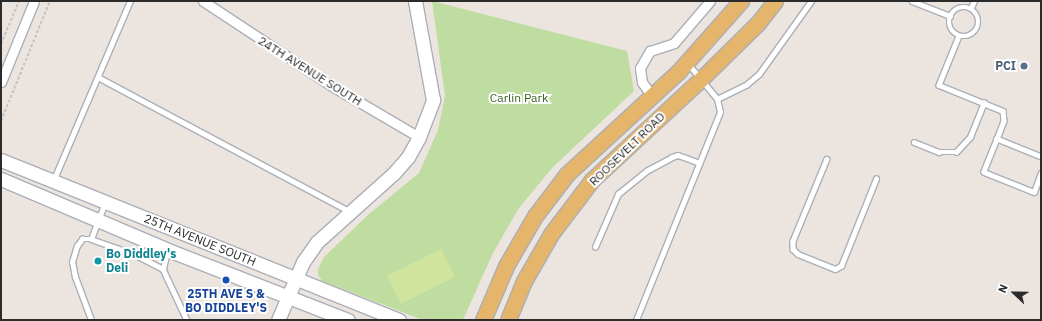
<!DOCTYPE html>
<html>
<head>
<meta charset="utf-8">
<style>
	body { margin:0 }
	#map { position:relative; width:1042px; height:321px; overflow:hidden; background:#ece4df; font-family:"IBM Plex Sans",sans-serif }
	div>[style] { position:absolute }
	.green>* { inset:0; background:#bfdda1 }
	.pitch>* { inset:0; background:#d1e49d }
	.path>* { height:2px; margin-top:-1px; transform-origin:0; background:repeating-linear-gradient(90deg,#c4c4c4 0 3px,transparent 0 5px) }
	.roads { filter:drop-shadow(1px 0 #abafb7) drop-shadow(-1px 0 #abafb7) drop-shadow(0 1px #abafb7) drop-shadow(0 -1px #abafb7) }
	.lane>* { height:4.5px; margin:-2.25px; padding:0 2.25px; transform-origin:2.25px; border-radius:2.25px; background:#fff }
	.lane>.ring { margin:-2.25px; padding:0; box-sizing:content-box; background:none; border:4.5px solid #fff; border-radius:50% }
	.street>* { height:9px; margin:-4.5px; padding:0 4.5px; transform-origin:4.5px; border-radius:4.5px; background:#fff }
	.secondary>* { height:13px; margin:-6.5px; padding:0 6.5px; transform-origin:6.5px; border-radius:6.5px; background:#fff }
	.primary>* { height:15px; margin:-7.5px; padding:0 7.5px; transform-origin:7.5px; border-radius:7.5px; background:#e4b56b }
	.dots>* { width:11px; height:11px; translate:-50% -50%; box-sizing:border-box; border:2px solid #fff; border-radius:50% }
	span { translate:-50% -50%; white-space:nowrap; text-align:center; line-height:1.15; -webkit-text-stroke:4px #fff; paint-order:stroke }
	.service-label { font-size:12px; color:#4e5e75; font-weight:700 }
	.right { translate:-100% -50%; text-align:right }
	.street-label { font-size:12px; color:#2b2b2b }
	.park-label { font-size:12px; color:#396321 }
	.culture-label { font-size:12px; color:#0d838f; font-weight:700 }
	.left { translate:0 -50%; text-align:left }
	.transit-label { font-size:12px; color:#164399; font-weight:700 }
	.frame { position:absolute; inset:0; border:2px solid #2b2b2b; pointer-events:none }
	.north { position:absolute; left:994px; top:273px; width:40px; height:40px; -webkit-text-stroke:3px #fff; paint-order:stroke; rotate:292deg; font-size:11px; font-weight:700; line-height:16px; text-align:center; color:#2b2b2b }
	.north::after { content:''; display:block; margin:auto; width:14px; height:18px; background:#2b2b2b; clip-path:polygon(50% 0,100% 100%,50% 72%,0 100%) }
</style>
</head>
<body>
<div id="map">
	<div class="green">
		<i style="clip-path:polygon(432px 1px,627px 51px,634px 91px,553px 167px,519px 208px,493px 253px,463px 320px,423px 320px,322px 281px,318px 275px,318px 269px,324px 257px,369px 214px,419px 173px,438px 130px,445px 96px)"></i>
	</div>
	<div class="pitch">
		<i style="clip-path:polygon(441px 249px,455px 277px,401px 304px,387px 276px)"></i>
	</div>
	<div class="path">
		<i style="left:1px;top:44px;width:47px;rotate:-67.3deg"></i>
		<i style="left:1px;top:121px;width:130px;rotate:-67.8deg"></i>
	</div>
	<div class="roads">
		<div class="lane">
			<i style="left:912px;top:1px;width:41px;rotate:21.5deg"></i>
			<i class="ring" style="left:949px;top:7px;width:25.5px;height:25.5px"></i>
			<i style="left:971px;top:8px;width:8px;rotate:-67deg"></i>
			<i style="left:959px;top:36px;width:53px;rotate:112.2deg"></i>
			<i style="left:939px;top:85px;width:69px;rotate:22.1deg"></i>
			<i style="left:1003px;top:111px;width:10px;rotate:84deg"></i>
			<i style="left:1004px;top:121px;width:19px;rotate:111deg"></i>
			<i style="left:98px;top:77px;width:285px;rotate:28.1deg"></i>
			<i style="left:717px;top:99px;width:32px;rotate:-26deg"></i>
			<i style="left:746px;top:85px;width:17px;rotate:-40deg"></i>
			<i style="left:759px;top:74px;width:90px;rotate:-54.5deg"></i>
			<i style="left:914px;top:142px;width:27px;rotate:22deg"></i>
			<i style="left:939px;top:152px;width:17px"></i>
			<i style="left:956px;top:152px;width:21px;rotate:-47deg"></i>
			<i style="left:970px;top:137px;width:37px;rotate:-68deg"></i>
			<i style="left:1041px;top:157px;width:48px;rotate:-157.8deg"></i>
			<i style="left:997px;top:139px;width:35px;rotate:112deg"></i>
			<i style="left:984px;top:172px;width:54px;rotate:21.8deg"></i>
			<i style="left:1034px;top:192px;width:20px;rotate:-70deg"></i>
			<i style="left:827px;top:159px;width:89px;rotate:112.5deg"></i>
			<i style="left:793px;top:241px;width:8px;rotate:90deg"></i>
			<i style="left:793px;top:249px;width:7px;rotate:45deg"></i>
			<i style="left:798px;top:254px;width:40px;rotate:22deg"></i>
			<i style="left:835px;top:269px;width:7px;rotate:-27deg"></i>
			<i style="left:841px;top:266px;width:94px;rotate:-68.1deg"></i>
			<i style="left:54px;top:179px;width:194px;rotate:-66.9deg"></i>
			<i style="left:91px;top:239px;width:39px;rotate:-69deg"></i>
			<i style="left:595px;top:247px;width:58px;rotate:-66.5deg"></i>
			<i style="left:618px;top:194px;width:38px;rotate:-39deg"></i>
			<i style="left:648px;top:170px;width:27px;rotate:-28deg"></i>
			<i style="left:672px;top:157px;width:6px;rotate:-18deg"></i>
			<i style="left:678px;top:155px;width:23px;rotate:20deg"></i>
			<i style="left:163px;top:269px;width:18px;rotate:-77deg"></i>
			<i style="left:91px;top:320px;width:46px;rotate:-110.4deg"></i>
			<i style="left:75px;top:277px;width:15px;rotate:-101deg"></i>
			<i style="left:72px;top:262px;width:17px;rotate:-73deg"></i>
			<i style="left:77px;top:246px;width:9px;rotate:-54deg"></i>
			<i style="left:82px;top:239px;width:9px"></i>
			<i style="left:91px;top:239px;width:46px;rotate:19.2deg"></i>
			<i style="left:134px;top:254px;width:33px;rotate:27deg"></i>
			<i style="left:163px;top:269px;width:56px;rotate:64.8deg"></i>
			<i style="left:636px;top:320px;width:224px;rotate:-68deg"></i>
			<i style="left:720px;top:112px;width:13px;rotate:-103deg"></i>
			<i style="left:717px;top:99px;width:45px;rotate:-129.6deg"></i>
		</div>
		<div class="street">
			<i style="left:203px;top:1px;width:154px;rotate:33.4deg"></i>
			<i style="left:332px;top:86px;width:101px;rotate:30.4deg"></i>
			<i style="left:1px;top:82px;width:87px;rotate:-67.8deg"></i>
			<i style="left:652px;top:96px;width:17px;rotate:-126deg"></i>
			<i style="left:642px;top:82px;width:14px;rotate:-98deg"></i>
			<i style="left:640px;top:68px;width:20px;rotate:-60deg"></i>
			<i style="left:650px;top:51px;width:25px;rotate:-18deg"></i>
			<i style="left:674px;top:43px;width:55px;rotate:-49.4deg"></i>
		</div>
		<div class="secondary">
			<i style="left:1px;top:160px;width:429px;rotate:21.9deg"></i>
			<i style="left:1px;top:179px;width:181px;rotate:23deg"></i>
			<i style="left:168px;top:250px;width:193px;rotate:21.3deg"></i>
			<i style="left:278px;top:320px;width:63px;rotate:-66.7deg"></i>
			<i style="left:303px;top:262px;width:24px;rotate:-55deg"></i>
			<i style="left:317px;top:242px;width:103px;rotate:-41.9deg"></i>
			<i style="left:394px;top:173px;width:21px;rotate:-49deg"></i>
			<i style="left:408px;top:157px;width:23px;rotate:-61deg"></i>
			<i style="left:419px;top:137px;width:40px;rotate:-69deg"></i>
			<i style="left:433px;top:100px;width:101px;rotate:-100.3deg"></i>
		</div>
		<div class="primary">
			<i style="left:483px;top:320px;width:59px;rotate:-66.9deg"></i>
			<i style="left:506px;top:266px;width:58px;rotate:-59.9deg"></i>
			<i style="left:535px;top:216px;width:53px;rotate:-52.7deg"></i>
			<i style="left:567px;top:174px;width:151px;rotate:-42.6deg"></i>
			<i style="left:678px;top:72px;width:95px;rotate:-48.4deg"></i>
			<i style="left:508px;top:320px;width:42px;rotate:-67.7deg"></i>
			<i style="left:524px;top:281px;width:54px;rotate:-60.1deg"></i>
			<i style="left:551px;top:234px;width:68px;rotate:-52.8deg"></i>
			<i style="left:592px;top:180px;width:149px;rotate:-42.8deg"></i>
			<i style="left:701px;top:79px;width:80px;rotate:-44.5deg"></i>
			<i style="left:758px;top:23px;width:28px;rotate:-52deg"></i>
		</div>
	</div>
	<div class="dots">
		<i style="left:1024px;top:66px;background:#5c6f8a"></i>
		<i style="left:98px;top:261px;background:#0f9aa8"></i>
		<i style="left:226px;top:280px;background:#1a4fb4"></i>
	</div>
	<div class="service-label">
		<span class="right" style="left:1016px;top:66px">PCI</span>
	</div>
	<div class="street-label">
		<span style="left:310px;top:71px;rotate:32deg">24TH AVENUE SOUTH</span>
		<span style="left:627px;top:149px;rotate:-44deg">ROOSEVELT ROAD</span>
		<span style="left:200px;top:240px;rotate:22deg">25TH AVENUE SOUTH</span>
	</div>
	<div class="park-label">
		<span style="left:519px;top:98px">Carlin Park</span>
	</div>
	<div class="culture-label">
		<span class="left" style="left:106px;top:261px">Bo Diddley's<br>Deli</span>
	</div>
	<div class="transit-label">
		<span style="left:226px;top:301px">25TH AVE S &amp;<br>BO DIDDLEY'S</span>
	</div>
	<div class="frame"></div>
	<div class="north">N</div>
</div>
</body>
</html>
